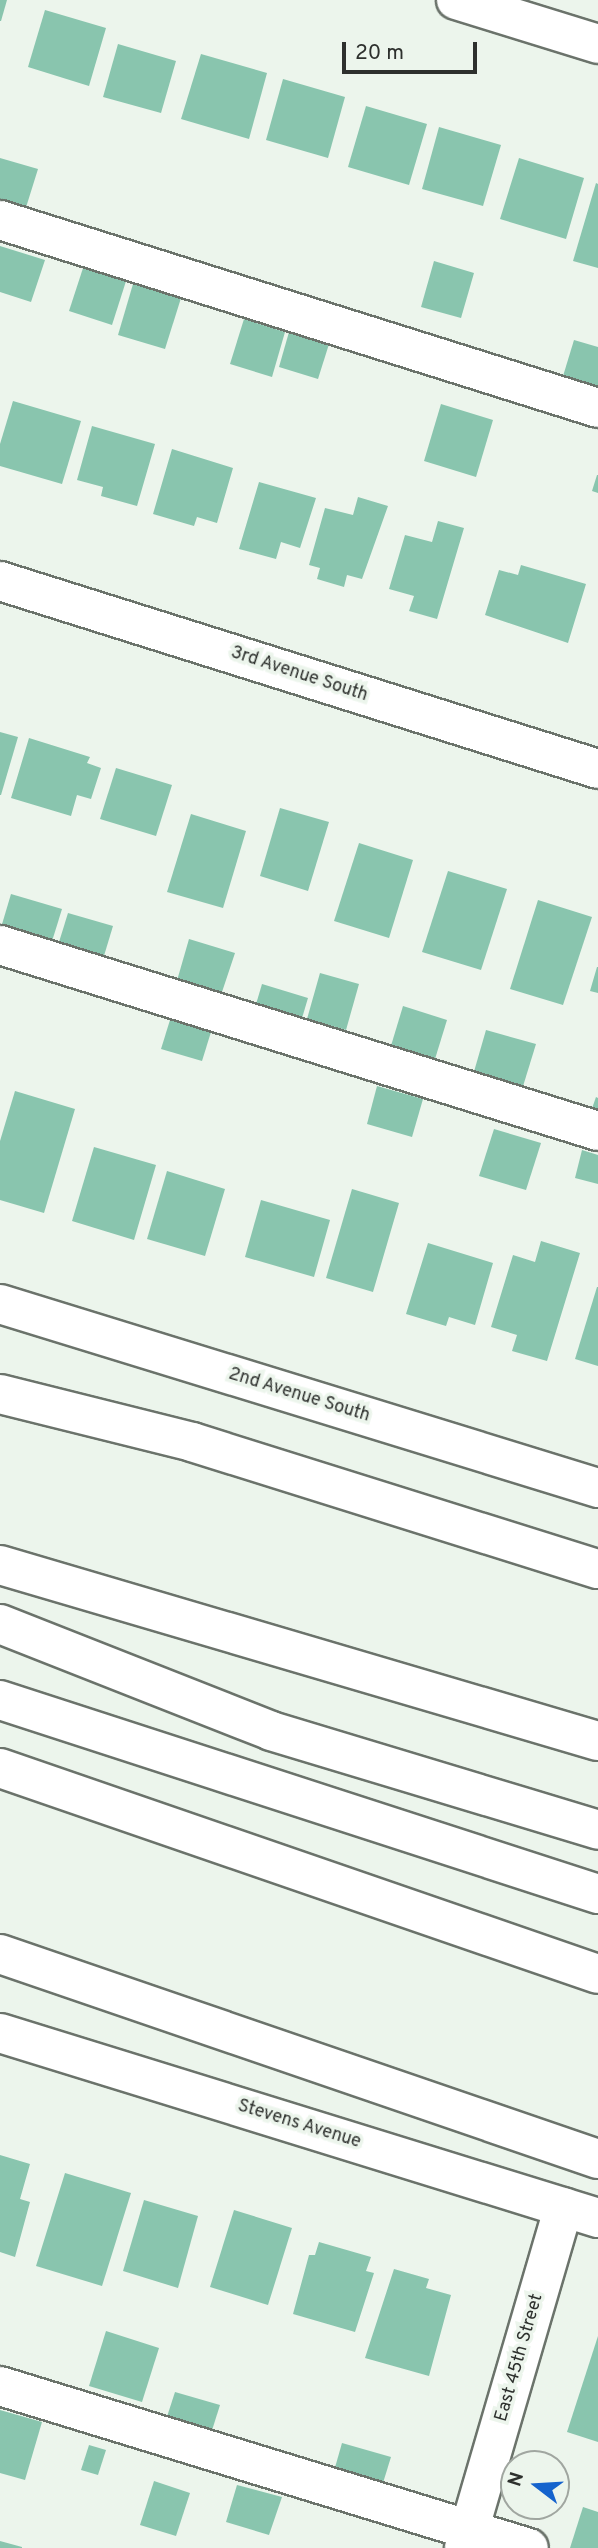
<!DOCTYPE html>
<html>
<head>
<meta charset="utf-8">
<style>
	body { margin:0 }
	#map { position:relative; width:598px; height:2548px; overflow:hidden; background:#ecf5ec; font-family:Overpass,sans-serif }
	div>[style] { position:absolute }
	.building>* { inset:0; background:#89c5ae }
	.roads { filter:drop-shadow(2px 0 #6b736b) drop-shadow(-2px 0 #6b736b) drop-shadow(0 2px #6b736b) drop-shadow(0 -2px #6b736b) }
	.minor>* { height:38px; margin:-19px; padding:0 19px; transform-origin:19px; border-radius:19px; background:#fff }
	.highway>* { height:38px; margin:-19px; padding:0 19px; transform-origin:19px; border-radius:19px; background:#fff }
	span { translate:-50% -50%; white-space:nowrap; text-align:center; line-height:1.15; -webkit-text-stroke:7px #ecf5ec; paint-order:stroke }
	.street-label { font-size:18px; color:#2d302d }
	.north { position:absolute; left:500px; top:2450px; width:70px; height:70px; box-sizing:border-box; background:#ecf5ec; border:2px solid #a0a6a0; border-radius:50%; rotate:287deg; font-size:19px; font-weight:700; line-height:28px; text-align:center; color:#2d302d }
	.north::after { content:''; display:block; margin:auto; width:24px; height:32px; background:#1563cd; clip-path:polygon(50% 0,100% 100%,50% 72%,0 100%) }
	.scale { position:absolute; left:342px; top:42px; width:135px; height:32px; box-sizing:border-box; border:4px solid #2d302d; border-top:0; padding-left:9px; font-size:21px; line-height:24px; white-space:nowrap; color:#2d302d; -webkit-text-stroke:5px #ecf5ec; paint-order:stroke }
</style>
</head>
<body>
<div id="map">
	<div class="building">
		<i style="clip-path:polygon(0 0,7px 0,1px 21px,0 21px)"></i>
		<i style="clip-path:polygon(45px 10px,106px 28px,89px 86px,28px 67px)"></i>
		<i style="clip-path:polygon(118px 44px,176px 61px,161px 113px,103px 97px)"></i>
		<i style="clip-path:polygon(201px 54px,267px 73px,249px 139px,181px 119px)"></i>
		<i style="clip-path:polygon(283px 79px,345px 97px,328px 158px,266px 140px)"></i>
		<i style="clip-path:polygon(366px 106px,427px 124px,409px 185px,348px 167px)"></i>
		<i style="clip-path:polygon(439px 127px,501px 145px,483px 206px,422px 189px)"></i>
		<i style="clip-path:polygon(0 158px,38px 169px,23px 217px,0 211px)"></i>
		<i style="clip-path:polygon(519px 158px,584px 178px,566px 239px,500px 219px)"></i>
		<i style="clip-path:polygon(596px 183px,598px 184px,598px 268px,573px 261px)"></i>
		<i style="clip-path:polygon(0 246px,45px 260px,31px 302px,0 292px)"></i>
		<i style="clip-path:polygon(434px 261px,474px 273px,461px 318px,421px 307px)"></i>
		<i style="clip-path:polygon(84px 265px,127px 278px,112px 325px,69px 311px)"></i>
		<i style="clip-path:polygon(133px 284px,181px 298px,165px 349px,118px 335px)"></i>
		<i style="clip-path:polygon(244px 319px,285px 332px,272px 377px,230px 364px)"></i>
		<i style="clip-path:polygon(289px 332px,329px 344px,318px 379px,279px 367px)"></i>
		<i style="clip-path:polygon(574px 340px,598px 347px,598px 398px,560px 386px)"></i>
		<i style="clip-path:polygon(13px 401px,81px 421px,62px 484px,0 466px,0 444px)"></i>
		<i style="clip-path:polygon(441px 404px,493px 420px,476px 477px,424px 461px)"></i>
		<i style="clip-path:polygon(92px 426px,155px 444px,137px 506px,101px 496px,103px 487px,77px 480px)"></i>
		<i style="clip-path:polygon(172px 449px,233px 468px,217px 523px,197px 517px,194px 526px,153px 514px)"></i>
		<i style="clip-path:polygon(597px 475px,598px 475px,598px 493px,592px 491px)"></i>
		<i style="clip-path:polygon(259px 482px,316px 498px,300px 548px,281px 542px,276px 559px,239px 549px)"></i>
		<i style="clip-path:polygon(358px 497px,388px 506px,362px 579px,347px 575px,344px 587px,317px 579px,320px 568px,309px 565px,325px 508px,353px 515px)"></i>
		<i style="clip-path:polygon(438px 521px,464px 528px,437px 619px,409px 611px,414px 596px,389px 589px,405px 535px,432px 542px)"></i>
		<i style="clip-path:polygon(521px 565px,586px 584px,568px 643px,485px 615px,499px 570px,518px 575px)"></i>
		<i style="clip-path:polygon(0 732px,18px 737px,1px 795px,0 795px)"></i>
		<i style="clip-path:polygon(29px 738px,90px 757px,87px 763px,101px 768px,91px 799px,77px 795px,71px 816px,11px 798px)"></i>
		<i style="clip-path:polygon(116px 768px,172px 785px,156px 836px,100px 819px)"></i>
		<i style="clip-path:polygon(280px 808px,329px 822px,308px 891px,260px 876px)"></i>
		<i style="clip-path:polygon(191px 814px,246px 831px,223px 908px,167px 892px)"></i>
		<i style="clip-path:polygon(359px 843px,413px 860px,389px 938px,334px 921px)"></i>
		<i style="clip-path:polygon(448px 871px,507px 889px,481px 970px,422px 952px)"></i>
		<i style="clip-path:polygon(11px 894px,62px 909px,49px 951px,0 931px)"></i>
		<i style="clip-path:polygon(538px 900px,592px 917px,563px 1005px,510px 989px)"></i>
		<i style="clip-path:polygon(68px 913px,113px 926px,100px 969px,55px 955px)"></i>
		<i style="clip-path:polygon(189px 939px,235px 953px,218px 1004px,174px 991px)"></i>
		<i style="clip-path:polygon(597px 967px,598px 967px,598px 993px,590px 991px)"></i>
		<i style="clip-path:polygon(320px 973px,359px 984px,346px 1030px,307px 1019px)"></i>
		<i style="clip-path:polygon(262px 984px,308px 998px,297px 1035px,251px 1021px)"></i>
		<i style="clip-path:polygon(403px 1006px,447px 1020px,431px 1072px,387px 1059px)"></i>
		<i style="clip-path:polygon(170px 1020px,211px 1032px,202px 1061px,161px 1049px)"></i>
		<i style="clip-path:polygon(486px 1030px,536px 1044px,520px 1096px,471px 1082px)"></i>
		<i style="clip-path:polygon(377px 1086px,423px 1099px,412px 1137px,367px 1124px)"></i>
		<i style="clip-path:polygon(15px 1091px,75px 1109px,44px 1213px,0 1200px,0 1141px)"></i>
		<i style="clip-path:polygon(596px 1097px,598px 1098px,598px 1123px,588px 1120px)"></i>
		<i style="clip-path:polygon(494px 1129px,541px 1143px,526px 1190px,479px 1176px)"></i>
		<i style="clip-path:polygon(94px 1147px,156px 1165px,134px 1240px,72px 1221px)"></i>
		<i style="clip-path:polygon(582px 1150px,598px 1155px,598px 1184px,575px 1178px)"></i>
		<i style="clip-path:polygon(167px 1171px,225px 1189px,205px 1256px,147px 1239px)"></i>
		<i style="clip-path:polygon(352px 1189px,399px 1203px,373px 1292px,326px 1278px)"></i>
		<i style="clip-path:polygon(261px 1200px,330px 1220px,314px 1277px,245px 1257px)"></i>
		<i style="clip-path:polygon(541px 1241px,580px 1253px,547px 1361px,512px 1351px,517px 1335px,491px 1327px,513px 1255px,535px 1262px)"></i>
		<i style="clip-path:polygon(428px 1243px,493px 1263px,475px 1325px,449px 1317px,446px 1326px,406px 1314px)"></i>
		<i style="clip-path:polygon(597px 1287px,598px 1287px,598px 1366px,575px 1359px)"></i>
		<i style="clip-path:polygon(0 2155px,30px 2164px,20px 2199px,30px 2202px,15px 2257px,0 2252px)"></i>
		<i style="clip-path:polygon(65px 2173px,131px 2193px,102px 2286px,36px 2266px)"></i>
		<i style="clip-path:polygon(144px 2200px,198px 2216px,178px 2288px,123px 2271px)"></i>
		<i style="clip-path:polygon(234px 2210px,292px 2228px,268px 2305px,210px 2287px)"></i>
		<i style="clip-path:polygon(319px 2242px,371px 2257px,366px 2271px,374px 2273px,355px 2332px,293px 2314px,309px 2255px,315px 2255px)"></i>
		<i style="clip-path:polygon(394px 2269px,429px 2279px,426px 2288px,451px 2295px,429px 2376px,365px 2358px)"></i>
		<i style="clip-path:polygon(106px 2331px,159px 2348px,142px 2402px,89px 2386px)"></i>
		<i style="clip-path:polygon(598px 2336px,598px 2442px,567px 2432px)"></i>
		<i style="clip-path:polygon(175px 2392px,220px 2405px,208px 2443px,163px 2429px)"></i>
		<i style="clip-path:polygon(0 2410px,42px 2422px,25px 2480px,0 2473px)"></i>
		<i style="clip-path:polygon(342px 2443px,391px 2457px,378px 2499px,330px 2485px)"></i>
		<i style="clip-path:polygon(89px 2445px,106px 2450px,98px 2475px,81px 2470px)"></i>
		<i style="clip-path:polygon(154px 2481px,190px 2493px,176px 2536px,140px 2525px)"></i>
		<i style="clip-path:polygon(237px 2485px,282px 2497px,269px 2535px,226px 2522px)"></i>
		<i style="clip-path:polygon(583px 2507px,598px 2512px,598px 2548px,570px 2548px)"></i>
		<i style="clip-path:polygon(0 2541px,22px 2547px,22px 2548px,0 2548px)"></i>
	</div>
	<div class="roads">
		<div class="minor">
			<i style="left:456px;top:0;width:149px;rotate:17.2deg"></i>
			<i style="left:0;top:220px;width:627px;rotate:17.45deg"></i>
			<i style="left:0;top:581px;width:627px;rotate:17.45deg"></i>
			<i style="left:0;top:945px;width:626px;rotate:17.28deg"></i>
			<i style="left:0;top:1304px;width:626px;rotate:17.1deg"></i>
			<i style="left:0;top:2033px;width:626px;rotate:17.19deg"></i>
			<i style="left:0;top:2386px;width:553px;rotate:17.03deg"></i>
			<i style="left:464px;top:2548px;width:355px;rotate:-73.7deg"></i>
		</div>
		<div class="highway">
			<i style="left:0;top:1394px;width:198px;rotate:14deg"></i>
			<i style="left:192px;top:1442px;width:425px;rotate:17.4deg"></i>
			<i style="left:0;top:1565px;width:623px;rotate:16.4deg"></i>
			<i style="left:0;top:1624px;width:291px;rotate:21.5deg"></i>
			<i style="left:271px;top:1731px;width:342px;rotate:16.8deg"></i>
			<i style="left:0;top:1700px;width:629px;rotate:17.97deg"></i>
			<i style="left:0;top:1768px;width:632px;rotate:19.01deg"></i>
			<i style="left:0;top:1954px;width:632px;rotate:18.92deg"></i>
		</div>
	</div>
	<div class="street-label">
		<span style="left:299px;top:675px;rotate:18deg">3rd Avenue South</span>
		<span style="left:299px;top:1396px;rotate:17deg">2nd Avenue South</span>
		<span style="left:299px;top:2125px;rotate:17deg">Stevens Avenue</span>
		<span style="left:520px;top:2358px;rotate:-74deg">East 45th Street</span>
	</div>
	<div class="north">N</div>
	<div class="scale">20 m</div>
</div>
</body>
</html>
